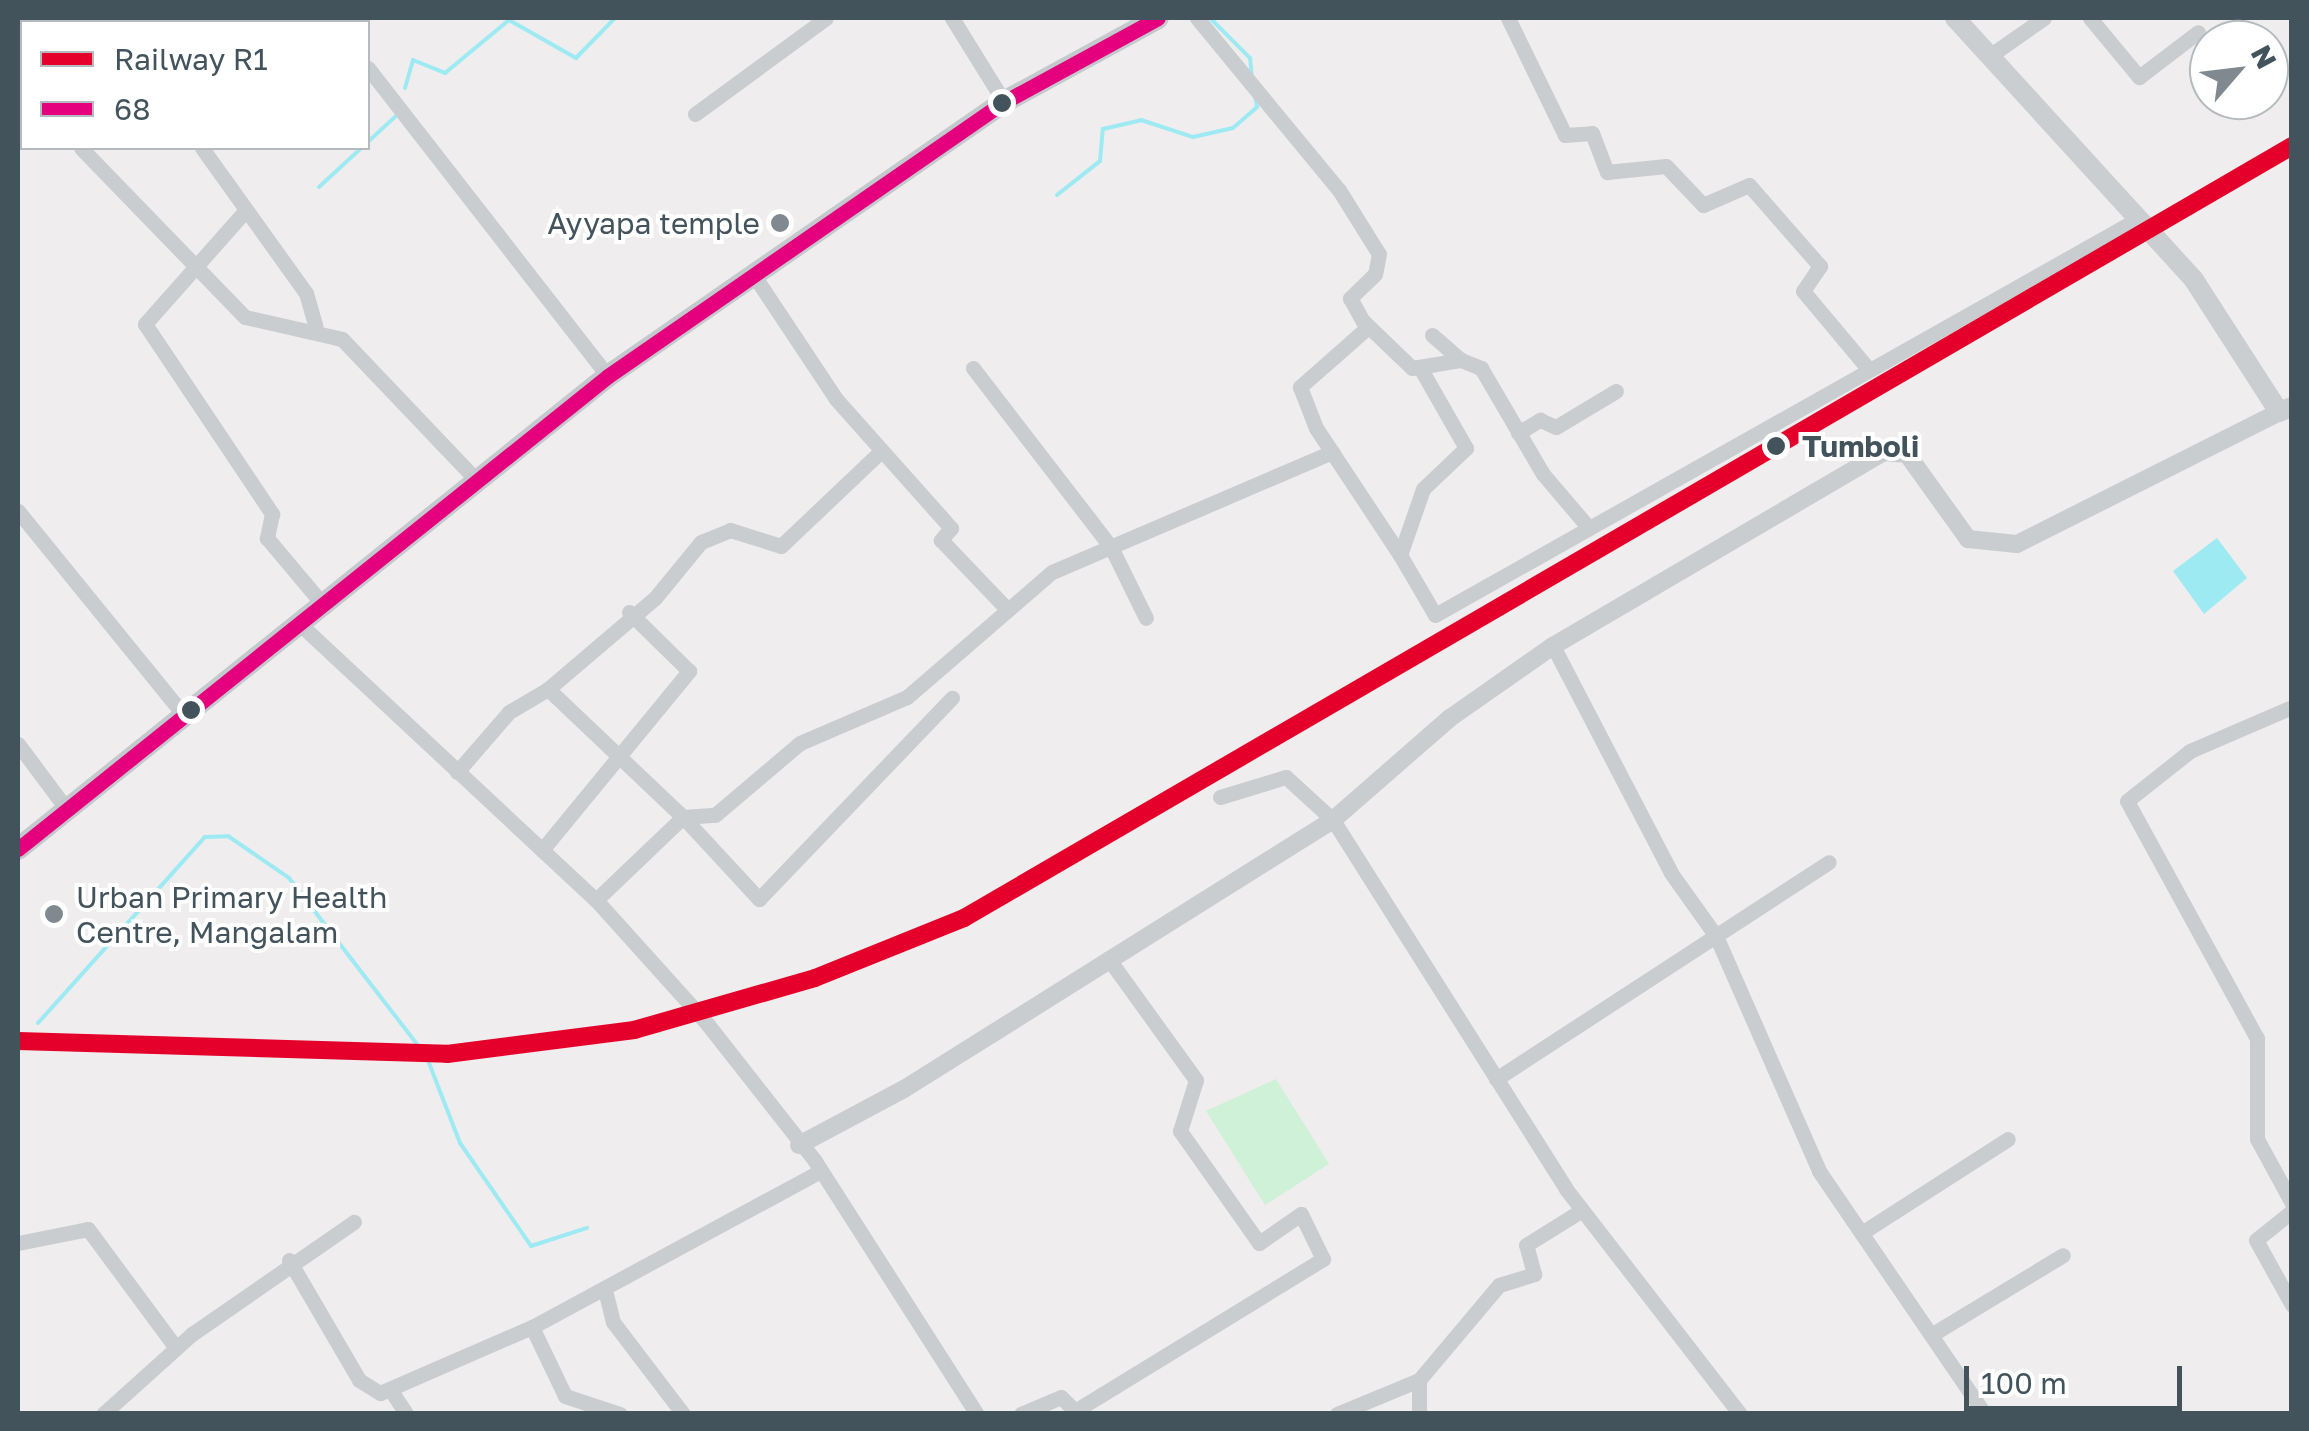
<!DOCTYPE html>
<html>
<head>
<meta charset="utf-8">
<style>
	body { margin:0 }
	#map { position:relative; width:2309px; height:1431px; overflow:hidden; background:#efeded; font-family:"Golos Text",sans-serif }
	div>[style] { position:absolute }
	.green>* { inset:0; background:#cff1d8 }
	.water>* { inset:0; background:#9eeaf3 }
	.stream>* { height:4px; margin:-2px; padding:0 2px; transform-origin:2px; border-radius:2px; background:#9eeaf3 }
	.minor>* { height:15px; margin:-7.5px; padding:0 7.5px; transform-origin:7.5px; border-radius:7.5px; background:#c9cdcf }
	.tertiary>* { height:18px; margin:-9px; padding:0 9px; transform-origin:9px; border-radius:9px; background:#c9cdcf }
	.secondary>* { height:20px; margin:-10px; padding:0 10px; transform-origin:10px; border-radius:10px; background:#caced1 }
	.primary>* { height:22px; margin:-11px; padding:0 11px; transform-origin:11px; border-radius:11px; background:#c4c9cd }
	.bus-1>* { height:15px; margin:-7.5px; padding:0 7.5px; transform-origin:7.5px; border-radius:7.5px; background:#e5007d }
	.rail-1>* { height:18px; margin:-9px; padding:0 9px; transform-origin:9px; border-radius:9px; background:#e4002b }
	.dots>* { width:28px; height:28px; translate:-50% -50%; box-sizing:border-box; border:5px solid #fff; border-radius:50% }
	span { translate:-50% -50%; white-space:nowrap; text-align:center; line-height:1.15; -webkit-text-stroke:8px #fff; paint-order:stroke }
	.poi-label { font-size:30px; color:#43535c }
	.right { translate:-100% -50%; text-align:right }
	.left { translate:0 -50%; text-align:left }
	.stop-label { font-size:30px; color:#43535c; font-weight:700 }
	.frame { position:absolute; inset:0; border:20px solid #43535c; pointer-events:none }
	.legend { position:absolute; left:20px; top:20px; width:350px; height:130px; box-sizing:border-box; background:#fff; border:2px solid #b4babe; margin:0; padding:12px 18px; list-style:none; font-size:30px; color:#43535c }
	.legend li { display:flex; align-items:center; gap:20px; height:50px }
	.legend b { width:50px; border:2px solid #b4babe }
	.north { position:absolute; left:2189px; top:20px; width:100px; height:100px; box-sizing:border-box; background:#fff; border:2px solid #b4babe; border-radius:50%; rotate:62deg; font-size:28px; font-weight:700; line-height:40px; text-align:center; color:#43535c }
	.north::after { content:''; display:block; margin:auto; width:35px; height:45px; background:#7f898f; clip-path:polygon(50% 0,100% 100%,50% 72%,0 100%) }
	.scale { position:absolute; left:1964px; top:1366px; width:218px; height:45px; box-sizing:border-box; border:5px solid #43535c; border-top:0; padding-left:12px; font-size:30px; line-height:35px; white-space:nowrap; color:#43535c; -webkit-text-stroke:8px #fff; paint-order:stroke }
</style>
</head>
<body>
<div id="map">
	<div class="green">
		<i style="clip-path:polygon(1276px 1079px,1329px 1164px,1265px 1205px,1206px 1111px)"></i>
	</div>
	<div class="water">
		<i style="clip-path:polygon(2217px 538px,2247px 578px,2204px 614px,2173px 571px)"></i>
	</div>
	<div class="stream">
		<i style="left:1210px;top:18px;width:57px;rotate:45deg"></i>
		<i style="left:1250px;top:58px;width:19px;rotate:84deg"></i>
		<i style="left:405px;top:88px;width:29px;rotate:-74deg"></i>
		<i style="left:413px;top:60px;width:35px;rotate:22deg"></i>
		<i style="left:445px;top:73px;width:83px;rotate:-39.6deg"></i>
		<i style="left:509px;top:20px;width:77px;rotate:29.6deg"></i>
		<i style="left:576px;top:58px;width:56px;rotate:-45.7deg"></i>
		<i style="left:319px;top:187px;width:106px;rotate:-42.7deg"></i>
		<i style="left:1057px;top:195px;width:55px;rotate:-38.3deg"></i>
		<i style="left:1100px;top:161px;width:32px;rotate:-85deg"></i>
		<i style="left:1103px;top:129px;width:39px;rotate:-13deg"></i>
		<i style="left:1141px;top:120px;width:55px;rotate:18.1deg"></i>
		<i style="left:1193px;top:137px;width:41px;rotate:-12.7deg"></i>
		<i style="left:1233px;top:128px;width:32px;rotate:-41deg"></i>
		<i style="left:1257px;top:107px;width:11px;rotate:-100deg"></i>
		<i style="left:38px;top:1023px;width:250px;rotate:-48.1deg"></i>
		<i style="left:205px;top:837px;width:23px;rotate:-2deg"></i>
		<i style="left:228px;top:836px;width:74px;rotate:34.5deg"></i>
		<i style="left:289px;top:878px;width:210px;rotate:52.4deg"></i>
		<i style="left:429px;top:1063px;width:86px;rotate:68.8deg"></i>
		<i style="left:460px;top:1143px;width:125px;rotate:55.4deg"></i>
		<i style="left:531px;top:1246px;width:59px;rotate:-17.8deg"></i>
	</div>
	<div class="minor">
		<i style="left:60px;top:18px;width:6px;rotate:39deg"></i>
		<i style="left:335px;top:18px;width:5px;rotate:53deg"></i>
		<i style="left:952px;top:18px;width:99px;rotate:58.2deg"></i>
		<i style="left:1197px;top:18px;width:223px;rotate:50.5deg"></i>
		<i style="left:1339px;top:190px;width:75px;rotate:58deg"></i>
		<i style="left:1379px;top:254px;width:20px;rotate:101deg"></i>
		<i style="left:1375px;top:274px;width:35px;rotate:136deg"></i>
		<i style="left:1350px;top:298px;width:26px;rotate:61deg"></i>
		<i style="left:1363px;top:321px;width:68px;rotate:43.8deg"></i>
		<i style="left:1412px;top:368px;width:50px;rotate:-9.3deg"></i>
		<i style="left:1461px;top:360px;width:22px;rotate:22deg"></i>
		<i style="left:1481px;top:368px;width:123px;rotate:59.7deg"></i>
		<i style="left:1543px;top:474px;width:71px;rotate:49.6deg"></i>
		<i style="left:1508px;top:18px;width:130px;rotate:64deg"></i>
		<i style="left:1565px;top:135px;width:27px;rotate:-4deg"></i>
		<i style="left:1592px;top:133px;width:42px;rotate:69deg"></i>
		<i style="left:1607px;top:172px;width:59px;rotate:-5.8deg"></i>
		<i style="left:1666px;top:166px;width:54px;rotate:46.5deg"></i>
		<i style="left:1703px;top:205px;width:50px;rotate:-23.5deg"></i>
		<i style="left:1749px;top:185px;width:108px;rotate:48.8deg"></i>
		<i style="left:1820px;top:266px;width:30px;rotate:124deg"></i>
		<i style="left:1803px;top:291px;width:98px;rotate:50deg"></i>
		<i style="left:2090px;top:18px;width:77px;rotate:50.3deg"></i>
		<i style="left:2139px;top:77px;width:74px;rotate:-37.3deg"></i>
		<i style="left:1988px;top:57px;width:68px;rotate:-34.9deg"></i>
		<i style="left:368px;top:68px;width:390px;rotate:52.1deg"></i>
		<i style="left:18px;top:77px;width:9px;rotate:63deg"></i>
		<i style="left:695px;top:114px;width:162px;rotate:-36.2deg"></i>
		<i style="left:81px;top:148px;width:235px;rotate:45.9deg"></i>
		<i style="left:245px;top:317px;width:99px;rotate:12.8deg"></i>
		<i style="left:342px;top:339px;width:196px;rotate:46.4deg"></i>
		<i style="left:202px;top:148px;width:178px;rotate:54.4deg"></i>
		<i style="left:306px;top:293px;width:35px;rotate:74deg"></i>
		<i style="left:245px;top:211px;width:151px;rotate:131.5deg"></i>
		<i style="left:145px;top:324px;width:229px;rotate:56.2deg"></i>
		<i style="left:272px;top:514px;width:25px;rotate:102deg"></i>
		<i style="left:267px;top:538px;width:90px;rotate:50deg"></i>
		<i style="left:753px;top:274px;width:150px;rotate:56.4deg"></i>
		<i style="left:836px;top:399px;width:173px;rotate:48.3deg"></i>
		<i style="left:951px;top:528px;width:16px;rotate:130deg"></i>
		<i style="left:941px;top:540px;width:93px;rotate:46.3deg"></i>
		<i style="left:1368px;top:327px;width:91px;rotate:138.6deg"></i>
		<i style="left:1300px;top:387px;width:44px;rotate:68.7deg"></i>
		<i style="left:1316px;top:428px;width:152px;rotate:56.5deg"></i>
		<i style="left:1432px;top:335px;width:38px;rotate:41deg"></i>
		<i style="left:973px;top:368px;width:226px;rotate:52.4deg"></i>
		<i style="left:1111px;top:547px;width:79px;rotate:63.8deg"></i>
		<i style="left:1422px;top:371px;width:89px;rotate:60.3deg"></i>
		<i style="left:1466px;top:448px;width:59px;rotate:136.4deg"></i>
		<i style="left:1423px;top:489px;width:70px;rotate:109.2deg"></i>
		<i style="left:1400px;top:555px;width:69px;rotate:59.7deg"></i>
		<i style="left:1435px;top:615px;width:805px;rotate:-29.4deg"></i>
		<i style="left:1518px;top:433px;width:26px;rotate:-31deg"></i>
		<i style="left:1540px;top:420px;width:17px;rotate:24deg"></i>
		<i style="left:1556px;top:427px;width:70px;rotate:-31deg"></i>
		<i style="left:18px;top:511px;width:262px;rotate:50.9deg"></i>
		<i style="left:302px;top:626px;width:402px;rotate:43deg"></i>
		<i style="left:596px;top:900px;width:163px;rotate:48deg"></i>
		<i style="left:705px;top:1021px;width:178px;rotate:51.8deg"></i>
		<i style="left:815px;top:1161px;width:300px;rotate:57.4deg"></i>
		<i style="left:1553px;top:646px;width:256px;rotate:62.5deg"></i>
		<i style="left:1671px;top:873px;width:77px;rotate:54.5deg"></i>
		<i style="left:1716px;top:936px;width:257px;rotate:66.3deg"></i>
		<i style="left:1819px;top:1171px;width:294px;rotate:55.7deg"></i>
		<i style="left:548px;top:689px;width:140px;rotate:-40.4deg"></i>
		<i style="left:655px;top:598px;width:72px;rotate:-50.6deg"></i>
		<i style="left:701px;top:542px;width:31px;rotate:-22deg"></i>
		<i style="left:730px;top:530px;width:53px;rotate:17.4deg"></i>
		<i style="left:781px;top:546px;width:138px;rotate:-43.5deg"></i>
		<i style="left:2292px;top:707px;width:111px;rotate:156.7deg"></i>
		<i style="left:2190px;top:751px;width:80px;rotate:141.6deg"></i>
		<i style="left:2127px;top:801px;width:270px;rotate:61.3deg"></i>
		<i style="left:2257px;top:1038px;width:101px;rotate:90deg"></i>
		<i style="left:2257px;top:1139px;width:73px;rotate:61.3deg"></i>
		<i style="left:18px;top:744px;width:79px;rotate:53.3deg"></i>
		<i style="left:457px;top:772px;width:79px;rotate:-49.1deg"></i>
		<i style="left:509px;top:712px;width:45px;rotate:-30.5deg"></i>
		<i style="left:548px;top:689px;width:186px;rotate:43.5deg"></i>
		<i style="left:683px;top:817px;width:32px;rotate:-4deg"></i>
		<i style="left:715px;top:815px;width:111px;rotate:-40.3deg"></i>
		<i style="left:800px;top:743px;width:116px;rotate:-23.3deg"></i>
		<i style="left:907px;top:697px;width:191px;rotate:-40.8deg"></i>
		<i style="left:1052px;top:572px;width:305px;rotate:-23.2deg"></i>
		<i style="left:1220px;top:797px;width:69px;rotate:-16.9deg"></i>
		<i style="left:1286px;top:777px;width:64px;rotate:42.5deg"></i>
		<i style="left:1333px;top:820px;width:436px;rotate:57.7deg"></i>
		<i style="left:1566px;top:1189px;width:284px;rotate:52.3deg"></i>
		<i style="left:542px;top:850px;width:232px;rotate:-50.6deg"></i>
		<i style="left:689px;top:671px;width:84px;rotate:-135.5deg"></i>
		<i style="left:596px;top:900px;width:120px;rotate:-43.7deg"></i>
		<i style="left:683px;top:817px;width:112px;rotate:47.2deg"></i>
		<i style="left:759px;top:899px;width:279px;rotate:-46.2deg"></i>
		<i style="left:1496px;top:1079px;width:397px;rotate:-33.1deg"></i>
		<i style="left:2292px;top:1211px;width:46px;rotate:141.1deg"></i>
		<i style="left:2256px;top:1240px;width:74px;rotate:61deg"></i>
		<i style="left:1863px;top:1232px;width:172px;rotate:-32.7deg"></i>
		<i style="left:18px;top:1243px;width:71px;rotate:-11.3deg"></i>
		<i style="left:88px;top:1229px;width:148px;rotate:53.5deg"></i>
		<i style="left:289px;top:1260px;width:139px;rotate:59.7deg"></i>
		<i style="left:359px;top:1380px;width:25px;rotate:32deg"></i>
		<i style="left:380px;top:1393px;width:166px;rotate:-23.5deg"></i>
		<i style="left:532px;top:1327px;width:328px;rotate:-28.4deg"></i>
		<i style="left:605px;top:1290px;width:33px;rotate:76deg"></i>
		<i style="left:613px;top:1322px;width:116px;rotate:52.7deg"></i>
		<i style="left:532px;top:1327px;width:76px;rotate:64.4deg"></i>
		<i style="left:565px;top:1396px;width:58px;rotate:18.1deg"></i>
		<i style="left:1931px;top:1335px;width:154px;rotate:-31.2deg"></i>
		<i style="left:390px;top:1389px;width:30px;rotate:57deg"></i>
		<i style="left:103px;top:1414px;width:120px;rotate:-42deg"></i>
		<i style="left:192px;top:1334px;width:197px;rotate:-34.7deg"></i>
		<i style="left:1021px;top:1414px;width:43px;rotate:-23deg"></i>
		<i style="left:1061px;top:1397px;width:20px;rotate:45deg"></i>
		<i style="left:1075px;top:1411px;width:291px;rotate:-31.5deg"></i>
		<i style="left:1323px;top:1259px;width:50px;rotate:-116.1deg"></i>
		<i style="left:1301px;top:1214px;width:51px;rotate:145.4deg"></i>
		<i style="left:1259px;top:1243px;width:137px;rotate:-125.2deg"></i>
		<i style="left:1180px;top:1131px;width:53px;rotate:-72.6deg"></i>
		<i style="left:1196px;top:1080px;width:150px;rotate:-125.8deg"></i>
		<i style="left:1337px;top:1414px;width:89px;rotate:-22.5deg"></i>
		<i style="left:1419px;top:1380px;width:124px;rotate:-49.9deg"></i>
		<i style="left:1499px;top:1285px;width:37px;rotate:-17deg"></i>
		<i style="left:1534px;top:1274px;width:30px;rotate:-105deg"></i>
		<i style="left:1526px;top:1245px;width:66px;rotate:-32deg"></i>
		<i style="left:1419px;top:1414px;width:34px;rotate:-90deg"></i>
	</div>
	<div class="tertiary">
		<i style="left:799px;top:1145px;width:119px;rotate:-28.1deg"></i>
		<i style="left:904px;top:1089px;width:506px;rotate:-32.09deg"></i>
		<i style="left:1333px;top:820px;width:155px;rotate:-41.1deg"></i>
		<i style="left:1450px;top:718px;width:126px;rotate:-35deg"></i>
		<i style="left:1553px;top:646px;width:384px;rotate:-30.4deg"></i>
		<i style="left:1884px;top:452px;width:23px;rotate:5deg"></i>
		<i style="left:1907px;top:454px;width:105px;rotate:54.3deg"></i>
		<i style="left:1968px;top:539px;width:49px;rotate:5.8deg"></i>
		<i style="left:2017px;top:544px;width:293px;rotate:-26.7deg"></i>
	</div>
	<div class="secondary">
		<i style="left:1955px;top:18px;width:355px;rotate:47.6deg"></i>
		<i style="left:2194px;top:280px;width:157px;rotate:57.2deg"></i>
		<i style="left:2279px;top:412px;width:14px;rotate:-21deg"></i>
	</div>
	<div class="primary">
		<i style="left:18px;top:849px;width:756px;rotate:-38.72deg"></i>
		<i style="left:608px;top:376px;width:482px;rotate:-34.7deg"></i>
		<i style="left:1004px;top:102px;width:175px;rotate:-28.6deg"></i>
	</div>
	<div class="bus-1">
		<i style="left:18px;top:849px;width:756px;rotate:-38.72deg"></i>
		<i style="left:608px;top:376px;width:482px;rotate:-34.7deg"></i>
		<i style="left:1004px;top:102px;width:175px;rotate:-28.6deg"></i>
	</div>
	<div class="rail-1">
		<i style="left:18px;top:1041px;width:429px;rotate:1.7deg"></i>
		<i style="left:447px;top:1054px;width:189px;rotate:-7.3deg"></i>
		<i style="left:634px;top:1030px;width:188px;rotate:-16deg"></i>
		<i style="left:815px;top:978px;width:161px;rotate:-21.9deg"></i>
		<i style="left:964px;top:918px;width:1536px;rotate:-30.17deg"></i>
	</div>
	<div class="dots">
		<i style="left:1002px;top:103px;background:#43535c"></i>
		<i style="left:780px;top:223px;background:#7f898f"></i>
		<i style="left:1776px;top:446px;background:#43535c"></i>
		<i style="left:191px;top:710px;background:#43535c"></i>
		<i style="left:54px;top:914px;background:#7f898f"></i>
	</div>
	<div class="poi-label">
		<span class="right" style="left:760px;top:223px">Ayyapa temple</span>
		<span class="left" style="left:76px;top:914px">Urban Primary Health<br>Centre, Mangalam</span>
	</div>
	<div class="stop-label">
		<span class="left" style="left:1802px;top:446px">Tumboli</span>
	</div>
	<div class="frame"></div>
	<ul class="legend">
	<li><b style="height:12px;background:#e4002b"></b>Railway R1</li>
	<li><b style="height:12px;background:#e5007d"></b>68</li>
	</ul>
	<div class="north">N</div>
	<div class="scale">100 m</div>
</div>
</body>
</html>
